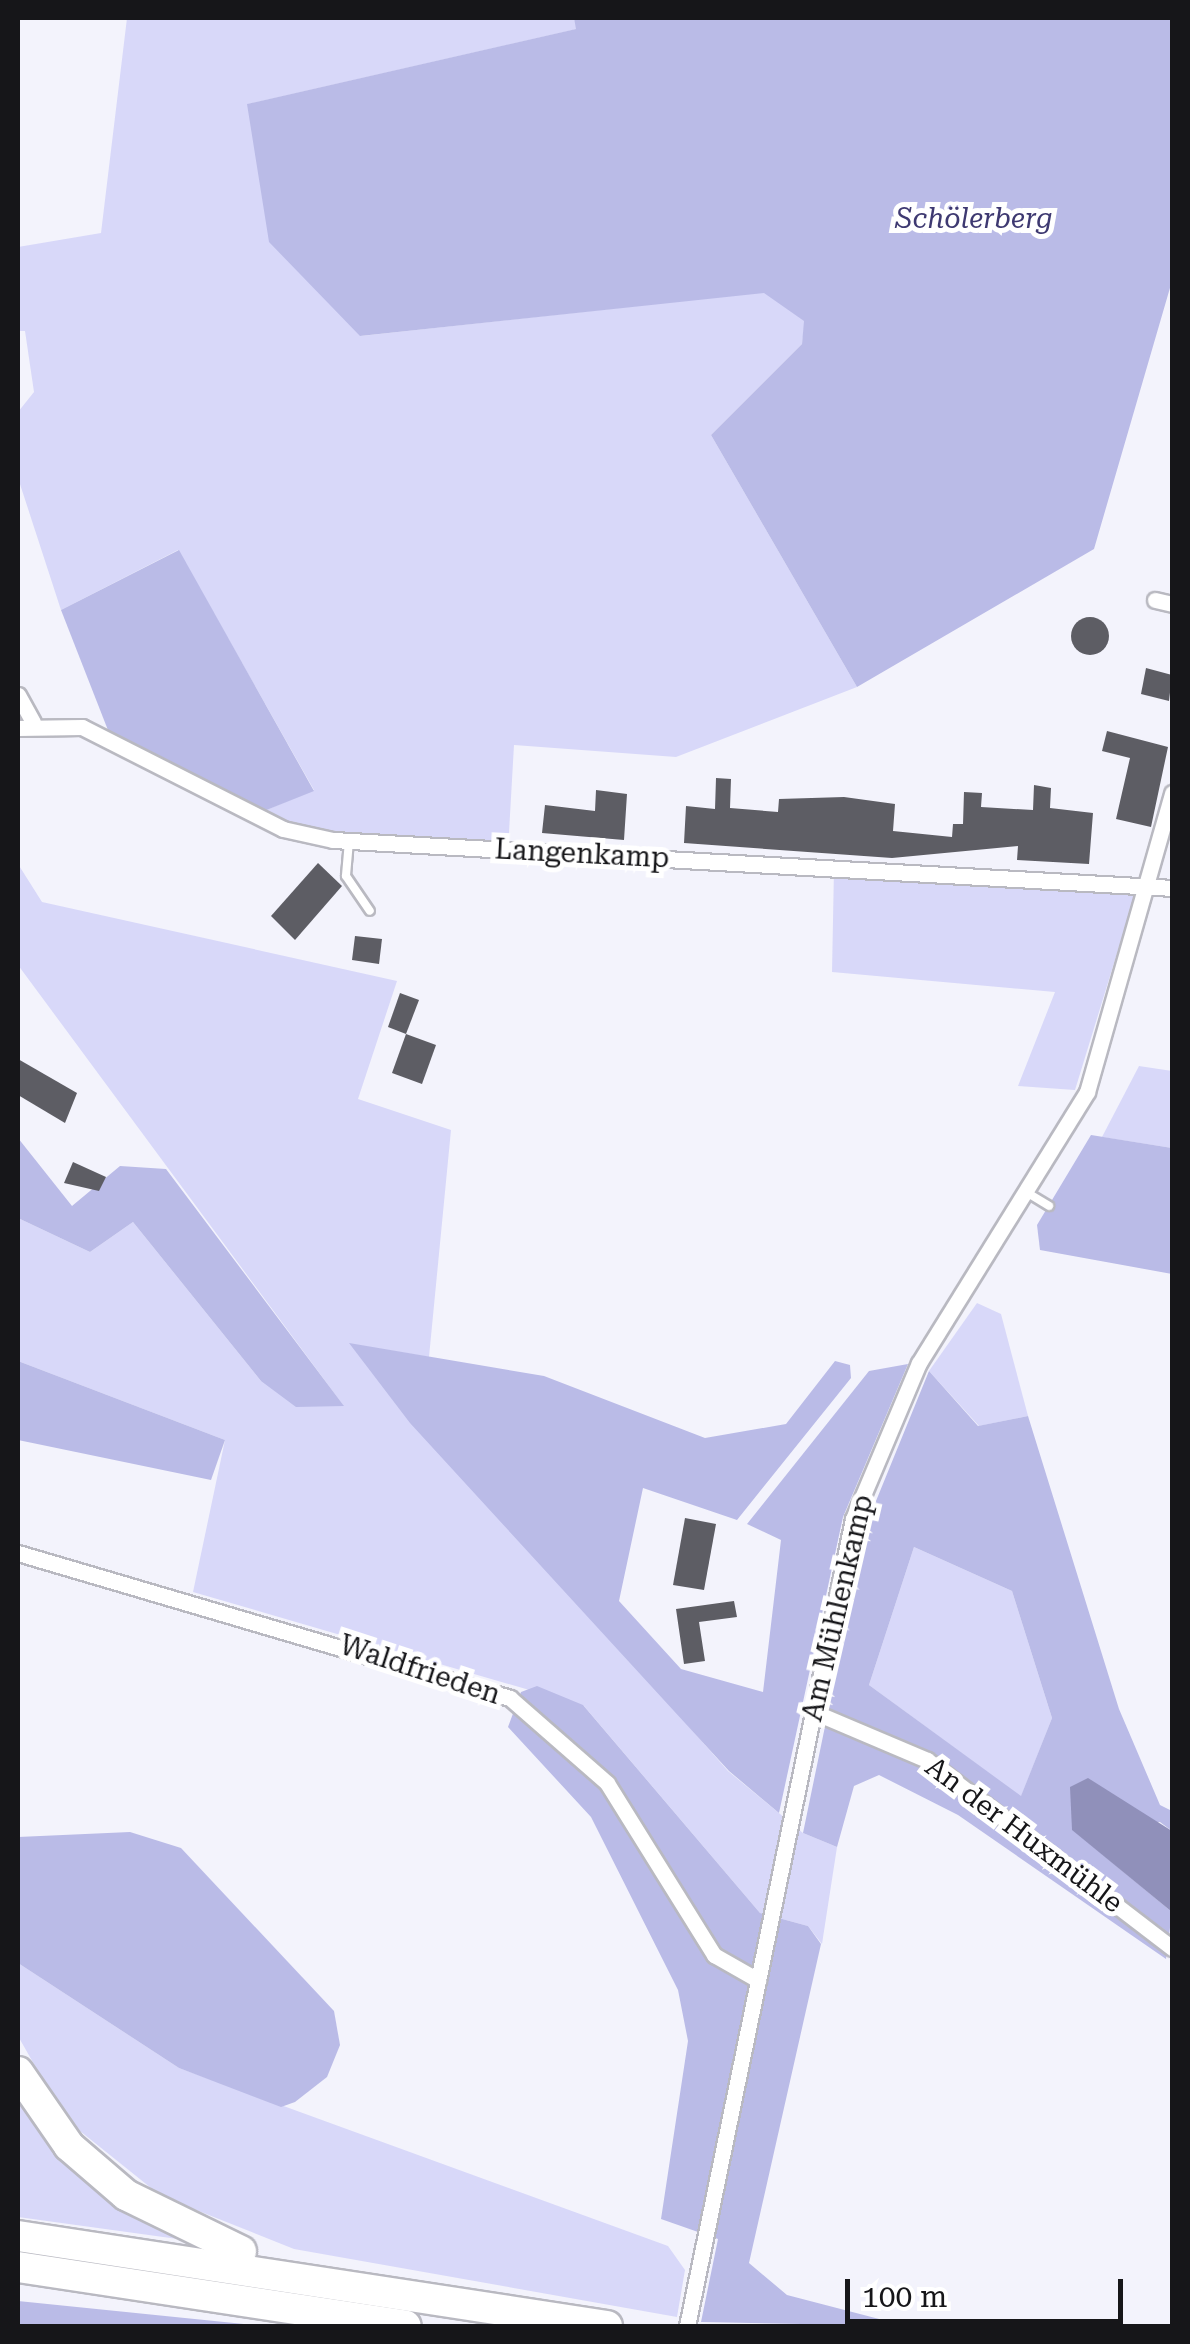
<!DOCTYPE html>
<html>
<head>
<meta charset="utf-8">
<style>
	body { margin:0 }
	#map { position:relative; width:1190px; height:2344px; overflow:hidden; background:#f3f3fc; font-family:"Roboto Serif",serif }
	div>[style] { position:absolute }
	.green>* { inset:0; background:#d8d8f9 }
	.forest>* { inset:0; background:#babbe7 }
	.water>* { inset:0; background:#9090ba }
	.building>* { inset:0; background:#5d5d64 }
	.round { border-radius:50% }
	.roads { filter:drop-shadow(2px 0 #b9b9c1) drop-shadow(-2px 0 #b9b9c1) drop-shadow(0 2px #b9b9c1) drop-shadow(0 -2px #b9b9c1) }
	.lane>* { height:8px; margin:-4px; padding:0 4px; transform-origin:4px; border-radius:4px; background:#fff }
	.street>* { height:15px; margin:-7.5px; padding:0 7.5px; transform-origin:7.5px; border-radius:7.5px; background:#fff }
	.highway>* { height:30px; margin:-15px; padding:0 15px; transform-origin:15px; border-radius:15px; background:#fff }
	span { translate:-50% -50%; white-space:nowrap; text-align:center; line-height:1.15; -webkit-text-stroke:10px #fff; paint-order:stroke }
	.park-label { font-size:28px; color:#3e3971; font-style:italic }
	.street-label { font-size:28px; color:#161619 }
	.frame { position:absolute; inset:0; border:20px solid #161619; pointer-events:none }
	.scale { position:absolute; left:845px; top:2279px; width:278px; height:45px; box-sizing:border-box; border:5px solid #161619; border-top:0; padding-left:12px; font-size:30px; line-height:35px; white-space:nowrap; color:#161619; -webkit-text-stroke:8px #fff; paint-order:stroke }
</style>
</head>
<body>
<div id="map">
	<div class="green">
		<i style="clip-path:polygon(127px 18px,574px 18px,577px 29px,248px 104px,361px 336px,764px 292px,805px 321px,802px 344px,711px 435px,857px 687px,676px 757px,514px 745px,508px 850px,333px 840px,254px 815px,314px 790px,178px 550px,61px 610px,18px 478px,18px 412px,34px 392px,25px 331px,18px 331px,18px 247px,101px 233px)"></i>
		<i style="clip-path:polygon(18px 864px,42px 902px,397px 981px,358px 1099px,451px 1130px,429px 1357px,351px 1344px,728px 1771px,803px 1833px,837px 1847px,822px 1944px,808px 1926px,760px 1913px,584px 1706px,193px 1592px,225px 1440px,18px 1361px,18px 1218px,90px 1252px,133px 1222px,261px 1381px,343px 1405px,18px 965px)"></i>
		<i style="clip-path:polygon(834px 868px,1138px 885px,1075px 1090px,1018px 1086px,1055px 992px,832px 972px)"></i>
		<i style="clip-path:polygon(1139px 1066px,1172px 1071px,1172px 1148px,1102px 1137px)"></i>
		<i style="clip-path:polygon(977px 1303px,1001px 1314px,1028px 1416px,979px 1426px,929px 1371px)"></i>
		<i style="clip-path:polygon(914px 1547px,1012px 1591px,1052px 1718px,1021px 1797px,869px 1685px)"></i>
		<i style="clip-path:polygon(18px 1963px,179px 2068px,668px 2246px,685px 2270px,677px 2317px,294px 2249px,161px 2196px,80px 2131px,39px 2073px,18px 2036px)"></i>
		<i style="clip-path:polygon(18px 2091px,185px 2240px,18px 2217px)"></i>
	</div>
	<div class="forest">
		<i style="clip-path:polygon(574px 18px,1172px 18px,1172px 281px,1094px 549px,857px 687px,711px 435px,802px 344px,804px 321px,764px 293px,360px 336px,269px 242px,247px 104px,576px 29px)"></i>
		<i style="clip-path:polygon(179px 550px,314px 791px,254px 815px,113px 743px,61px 610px)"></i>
		<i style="clip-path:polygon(1091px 1135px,1172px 1148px,1172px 1274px,1040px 1250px,1037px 1225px)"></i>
		<i style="clip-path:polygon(18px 1138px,72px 1206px,120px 1166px,166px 1169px,344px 1406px,296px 1407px,261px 1381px,133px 1222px,90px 1252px,18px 1218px)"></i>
		<i style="clip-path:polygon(349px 1343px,544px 1376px,705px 1438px,786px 1424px,835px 1361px,850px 1365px,851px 1378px,737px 1520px,643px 1488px,619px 1601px,681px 1669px,763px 1692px,781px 1540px,747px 1524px,869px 1371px,908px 1364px,843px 1517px,779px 1813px,729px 1771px,410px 1423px)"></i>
		<i style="clip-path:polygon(18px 1361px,225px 1440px,211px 1480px,18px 1440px)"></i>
		<i style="clip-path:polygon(evenodd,929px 1371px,978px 1426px,1028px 1416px,1119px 1709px,1160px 1805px,1172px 1811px,1172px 1831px,1160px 1822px,1072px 1829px,1172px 1912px,1166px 1959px,958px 1815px,879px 1775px,854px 1786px,837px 1847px,803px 1833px,867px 1523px,929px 1371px,914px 1547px,1012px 1591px,1052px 1718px,1021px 1796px,869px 1685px,914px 1547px)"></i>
		<i style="clip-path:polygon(537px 1686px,583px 1705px,760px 1913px,808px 1926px,821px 1944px,749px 2263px,787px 2295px,906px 2326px,701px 2322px,718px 2239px,661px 2219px,688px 2041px,678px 1990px,591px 1817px,508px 1727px,521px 1692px)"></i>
		<i style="clip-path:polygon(130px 1832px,181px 1848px,334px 2011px,340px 2045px,327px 2077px,295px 2102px,281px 2107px,179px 2068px,18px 1963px,18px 1837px)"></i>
		<i style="clip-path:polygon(18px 2301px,263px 2326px,18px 2326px)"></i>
	</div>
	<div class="water">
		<i style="clip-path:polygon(1088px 1778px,1172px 1831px,1172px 1912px,1072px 1830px,1070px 1787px)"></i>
	</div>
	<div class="building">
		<i class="round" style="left:1071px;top:617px;width:38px;height:38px"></i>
		<i style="clip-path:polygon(1146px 668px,1172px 675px,1169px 701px,1141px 694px)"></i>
		<i style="clip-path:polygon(1107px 731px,1168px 747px,1151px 827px,1116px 819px,1130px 758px,1102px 751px)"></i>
		<i style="clip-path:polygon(716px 778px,731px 779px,730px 808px,778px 812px,779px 799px,844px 797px,895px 804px,893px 831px,952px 837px,953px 824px,963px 824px,964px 792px,982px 793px,981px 807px,1033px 810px,1034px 785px,1051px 788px,1050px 808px,1093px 813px,1089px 864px,1017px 860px,1018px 846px,892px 858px,684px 843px,686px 806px,715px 809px)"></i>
		<i style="clip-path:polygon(596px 790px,627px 794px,624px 840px,542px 833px,545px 805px,595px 811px)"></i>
		<i style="clip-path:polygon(318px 863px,342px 886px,295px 940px,271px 916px)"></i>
		<i style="clip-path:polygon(355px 936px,382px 939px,379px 964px,352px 960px)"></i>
		<i style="clip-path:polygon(400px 993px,419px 1000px,406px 1034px,388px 1027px)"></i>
		<i style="clip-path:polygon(406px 1034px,436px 1045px,422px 1084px,392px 1073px)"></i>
		<i style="clip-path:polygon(18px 1059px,77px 1093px,65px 1123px,18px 1095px)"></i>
		<i style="clip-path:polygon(73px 1162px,106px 1177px,99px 1191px,64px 1183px)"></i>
		<i style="clip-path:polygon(685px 1518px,716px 1524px,704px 1590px,673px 1585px)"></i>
		<i style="clip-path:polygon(734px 1601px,737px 1617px,699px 1622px,705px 1661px,684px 1664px,676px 1609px)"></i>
	</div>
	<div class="roads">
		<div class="lane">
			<i style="left:349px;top:841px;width:35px;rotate:95deg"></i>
			<i style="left:346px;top:876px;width:42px;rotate:55.6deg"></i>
			<i style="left:1026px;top:1192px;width:27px;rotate:31deg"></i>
		</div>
		<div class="street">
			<i style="left:1155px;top:600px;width:17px;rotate:13deg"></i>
			<i style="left:18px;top:695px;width:31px;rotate:61deg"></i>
			<i style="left:18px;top:728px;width:64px;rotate:-0.9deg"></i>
			<i style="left:82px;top:727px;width:225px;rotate:26.9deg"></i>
			<i style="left:283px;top:829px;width:51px;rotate:12.4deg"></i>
			<i style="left:333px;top:840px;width:840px;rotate:3.27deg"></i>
			<i style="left:18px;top:1553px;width:513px;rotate:16.42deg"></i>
			<i style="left:510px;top:1698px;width:129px;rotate:41.2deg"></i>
			<i style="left:607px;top:1783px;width:203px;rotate:58.1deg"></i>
			<i style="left:714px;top:1955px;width:51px;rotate:29.6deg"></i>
			<i style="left:814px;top:1712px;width:123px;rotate:23deg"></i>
			<i style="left:927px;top:1760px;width:309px;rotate:37.5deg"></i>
			<i style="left:687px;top:2326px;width:824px;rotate:-78.38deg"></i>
			<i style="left:853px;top:1519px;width:169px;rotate:-67.1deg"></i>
			<i style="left:919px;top:1363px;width:319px;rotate:-58.2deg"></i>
			<i style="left:1087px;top:1092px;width:311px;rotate:-74.1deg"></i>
		</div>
		<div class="highway">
			<i style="left:18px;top:2072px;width:90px;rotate:55.4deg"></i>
			<i style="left:69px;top:2146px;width:75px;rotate:40.7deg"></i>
			<i style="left:126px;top:2195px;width:128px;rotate:26deg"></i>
			<i style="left:18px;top:2236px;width:596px;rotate:8.69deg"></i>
			<i style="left:18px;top:2267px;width:392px;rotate:8.6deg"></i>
		</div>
	</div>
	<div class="park-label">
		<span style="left:974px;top:219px">Schölerberg</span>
	</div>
	<div class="street-label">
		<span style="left:582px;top:854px;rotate:3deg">Langenkamp</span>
		<span style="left:838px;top:1608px;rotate:-77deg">Am Mühlenkamp</span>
		<span style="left:420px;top:1670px;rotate:18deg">Waldfrieden</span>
		<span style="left:1024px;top:1835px;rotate:37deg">An der Huxmühle</span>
	</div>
	<div class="frame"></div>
	<div class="scale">100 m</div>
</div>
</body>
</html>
